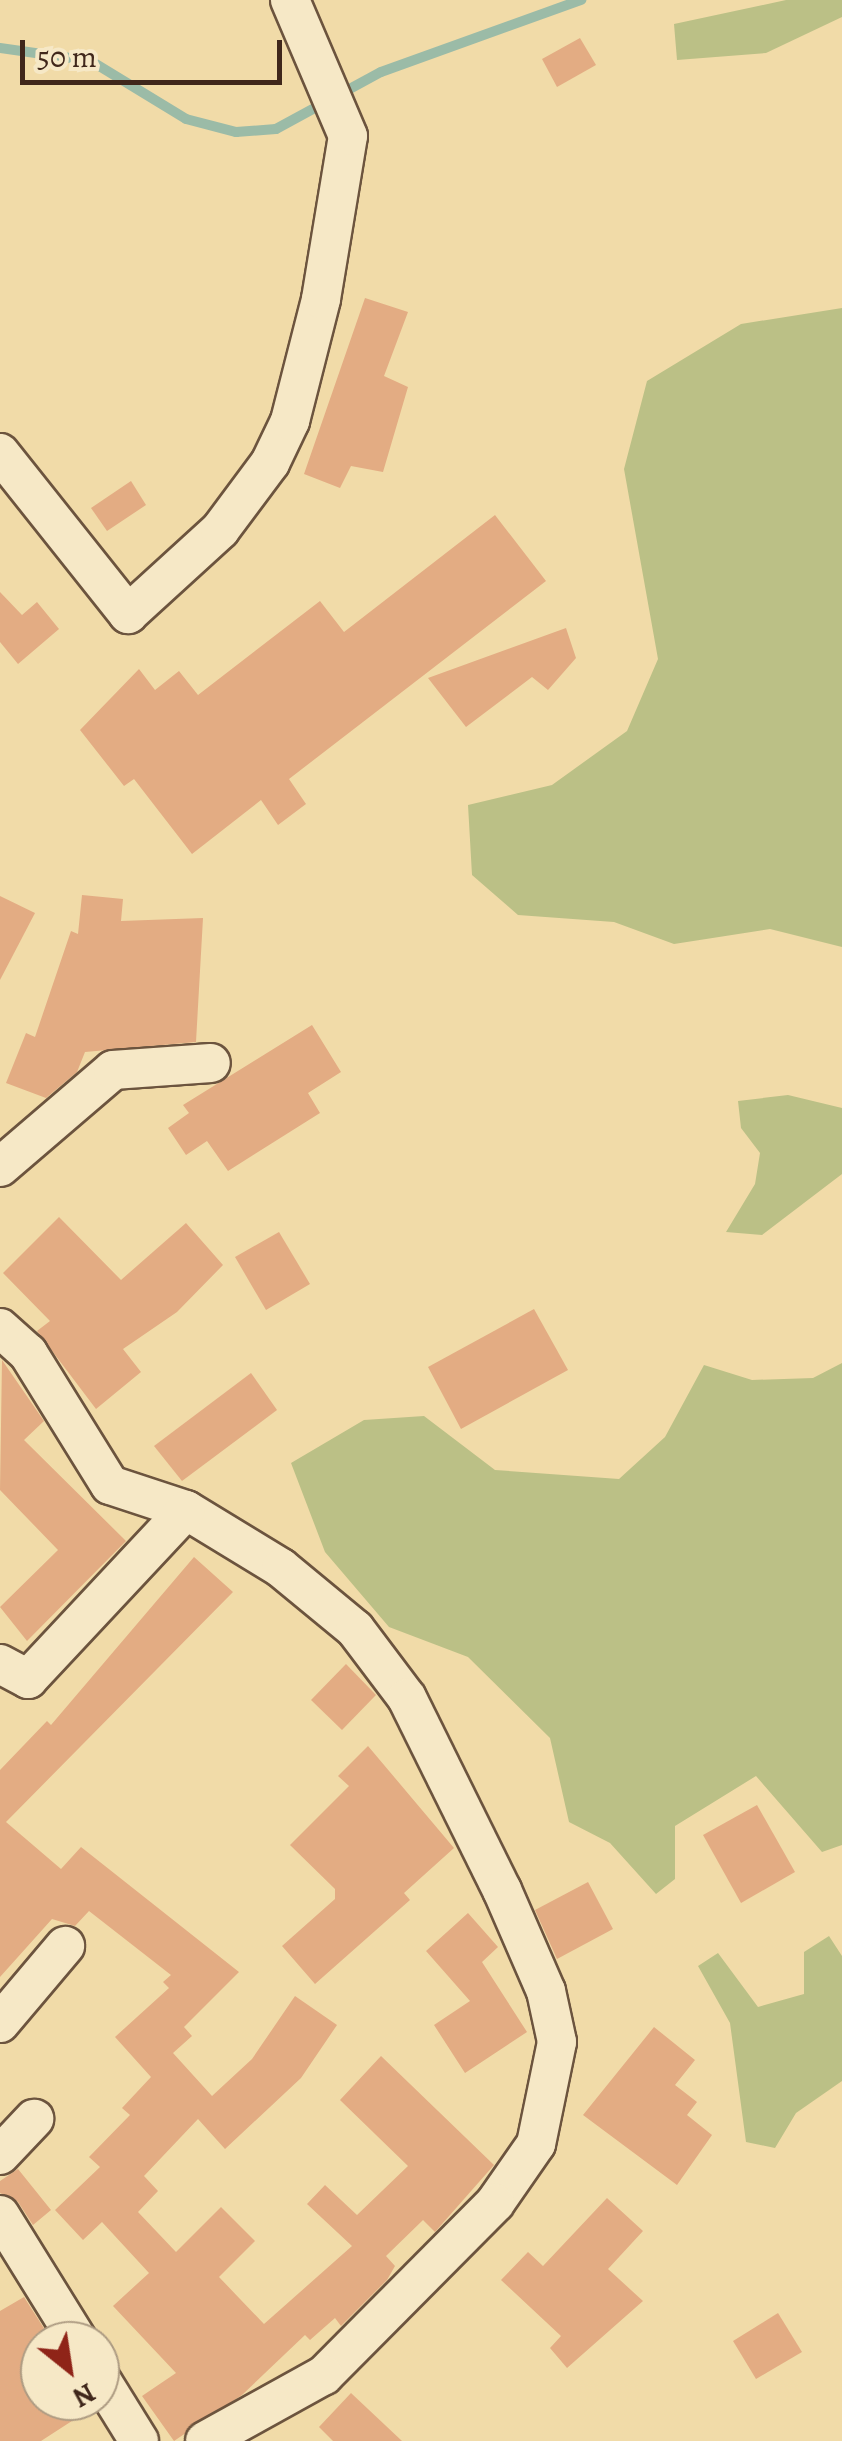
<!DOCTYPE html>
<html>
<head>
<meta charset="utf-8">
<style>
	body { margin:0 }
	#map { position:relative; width:842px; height:2441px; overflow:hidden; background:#f1dba8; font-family:Alegreya,serif }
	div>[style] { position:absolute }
	.green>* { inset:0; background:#bbc086 }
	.stream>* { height:10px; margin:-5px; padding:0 5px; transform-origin:5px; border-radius:5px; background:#9bbba7 }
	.building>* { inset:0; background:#e3ac83 }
	.roads { filter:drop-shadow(2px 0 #6c543e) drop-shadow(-2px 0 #6c543e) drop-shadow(0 2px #6c543e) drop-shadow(0 -2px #6c543e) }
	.street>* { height:38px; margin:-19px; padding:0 19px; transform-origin:19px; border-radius:19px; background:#f6e8c6 }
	span { translate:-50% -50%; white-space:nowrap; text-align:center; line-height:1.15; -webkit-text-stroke:8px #f6e8c6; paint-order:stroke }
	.north { position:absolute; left:20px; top:2321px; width:100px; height:100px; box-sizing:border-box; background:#f6e8c6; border:2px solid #ad9b82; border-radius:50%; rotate:150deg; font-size:28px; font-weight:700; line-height:40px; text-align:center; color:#40271b }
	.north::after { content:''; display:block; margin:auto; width:35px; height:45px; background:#8f2418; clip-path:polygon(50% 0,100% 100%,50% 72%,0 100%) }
	.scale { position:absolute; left:20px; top:40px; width:262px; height:45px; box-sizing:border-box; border:5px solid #40271b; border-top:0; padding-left:12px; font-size:30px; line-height:35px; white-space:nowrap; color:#40271b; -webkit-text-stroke:8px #f6e8c6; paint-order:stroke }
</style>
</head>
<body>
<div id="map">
	<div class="green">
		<i style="clip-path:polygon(786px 0,842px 0,842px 17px,766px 53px,677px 60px,674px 24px)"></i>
		<i style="clip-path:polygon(842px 308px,842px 947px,770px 929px,674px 944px,614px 922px,518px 915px,472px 875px,468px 805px,552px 785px,627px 731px,658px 659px,624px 469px,647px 381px,741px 324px)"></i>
		<i style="clip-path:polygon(788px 1095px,842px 1108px,842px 1174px,762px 1235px,726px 1232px,755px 1184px,760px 1153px,741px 1128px,738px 1101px)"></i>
		<i style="clip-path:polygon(842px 1363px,842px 1845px,822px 1852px,756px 1776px,675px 1826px,675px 1879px,656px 1894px,610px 1843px,569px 1822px,550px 1738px,468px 1657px,389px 1627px,325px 1552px,291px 1463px,364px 1420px,424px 1416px,495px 1470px,619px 1479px,665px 1437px,704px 1365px,752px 1380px,813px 1378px)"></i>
		<i style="clip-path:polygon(829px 1936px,842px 1956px,842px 2081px,796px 2113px,775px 2148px,746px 2142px,730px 2023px,698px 1966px,718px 1953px,758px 2007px,804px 1994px,804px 1952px)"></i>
	</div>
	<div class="stream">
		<i style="left:0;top:48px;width:92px;rotate:8.1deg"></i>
		<i style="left:91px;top:61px;width:111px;rotate:31.4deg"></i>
		<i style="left:186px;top:119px;width:52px;rotate:14.6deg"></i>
		<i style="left:236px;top:132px;width:40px;rotate:-4.3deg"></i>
		<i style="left:276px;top:129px;width:119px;rotate:-28.5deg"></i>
		<i style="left:381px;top:72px;width:213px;rotate:-19.8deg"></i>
	</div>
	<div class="building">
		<i style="clip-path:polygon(580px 38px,596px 65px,557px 87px,542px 59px)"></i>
		<i style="clip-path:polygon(365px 298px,408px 312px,384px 376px,408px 387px,383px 472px,351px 466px,340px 488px,304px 474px)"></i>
		<i style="clip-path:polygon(131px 481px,146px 505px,107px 531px,91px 508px)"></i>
		<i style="clip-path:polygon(495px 515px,546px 581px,289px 779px,306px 804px,278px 825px,261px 800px,192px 854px,134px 779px,124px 786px,80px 730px,139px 669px,155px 690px,179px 671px,198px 695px,320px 601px,344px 632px)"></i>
		<i style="clip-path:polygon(0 592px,22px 615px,37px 602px,59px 629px,18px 664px,0 642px)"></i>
		<i style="clip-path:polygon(566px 628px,576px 658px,548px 690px,532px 677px,466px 727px,428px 678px)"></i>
		<i style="clip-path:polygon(82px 895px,123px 899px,121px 921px,203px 918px,196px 1042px,85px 1052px,77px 1072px,46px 1098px,6px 1083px,26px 1033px,35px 1037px,71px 931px,78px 934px)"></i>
		<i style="clip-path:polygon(0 896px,35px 913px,0 980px)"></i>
		<i style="clip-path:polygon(312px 1025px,341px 1072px,308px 1093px,320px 1113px,228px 1171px,207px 1141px,186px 1155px,168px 1128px,189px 1113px,183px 1105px)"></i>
		<i style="clip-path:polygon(59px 1217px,121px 1280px,186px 1223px,223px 1265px,177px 1312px,123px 1349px,141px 1372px,96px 1409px,37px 1331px,50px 1321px,3px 1273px)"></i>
		<i style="clip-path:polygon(279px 1232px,310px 1284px,266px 1310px,235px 1257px)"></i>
		<i style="clip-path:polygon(534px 1309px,568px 1370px,461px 1429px,428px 1367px)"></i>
		<i style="clip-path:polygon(2px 1360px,44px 1421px,24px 1440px,126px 1541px,27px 1641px,0 1607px,58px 1550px,0 1490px)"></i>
		<i style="clip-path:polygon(251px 1373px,277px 1410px,182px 1481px,154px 1446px)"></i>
		<i style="clip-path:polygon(194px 1557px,233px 1592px,6px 1822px,61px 1869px,81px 1847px,239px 1972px,184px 2027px,192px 2036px,173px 2053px,212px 2096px,252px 2059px,295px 1996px,337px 2025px,301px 2078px,225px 2149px,198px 2119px,144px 2176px,158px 2191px,138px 2212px,176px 2252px,221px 2207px,255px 2241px,219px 2277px,264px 2324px,352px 2246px,307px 2204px,325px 2185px,357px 2215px,408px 2166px,340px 2100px,381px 2056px,494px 2165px,435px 2232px,423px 2220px,386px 2256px,395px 2266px,387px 2280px,341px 2326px,335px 2318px,310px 2340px,305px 2335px,242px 2395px,174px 2441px,142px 2396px,176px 2373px,113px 2306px,149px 2273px,102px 2222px,83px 2240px,55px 2210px,100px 2167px,89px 2157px,130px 2115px,122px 2108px,151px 2077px,115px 2037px,169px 1988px,163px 1982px,171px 1975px,89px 1911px,75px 1926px,52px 1919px,0 1977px,0 1770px,47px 1721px,51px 1725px)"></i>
		<i style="clip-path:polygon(346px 1664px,376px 1695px,342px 1730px,311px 1700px)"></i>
		<i style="clip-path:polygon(368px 1746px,454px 1848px,404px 1893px,410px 1900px,315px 1984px,282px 1946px,335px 1899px,335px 1889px,290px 1845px,349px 1786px,338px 1776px)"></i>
		<i style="clip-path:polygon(757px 1805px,795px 1872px,741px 1903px,703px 1835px)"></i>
		<i style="clip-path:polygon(588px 1882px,613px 1929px,557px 1959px,535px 1910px)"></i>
		<i style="clip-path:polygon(468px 1913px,498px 1947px,482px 1962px,527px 2032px,465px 2073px,434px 2025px,470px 2001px,426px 1951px)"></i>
		<i style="clip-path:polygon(654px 2027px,695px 2060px,675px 2085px,697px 2102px,687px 2115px,712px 2135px,677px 2185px,583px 2115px)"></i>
		<i style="clip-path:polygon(18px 2169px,51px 2210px,33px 2225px,18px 2202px,0 2193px,0 2181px)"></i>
		<i style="clip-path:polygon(607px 2198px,643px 2231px,608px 2269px,643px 2301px,567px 2368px,550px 2348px,561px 2336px,501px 2280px,528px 2252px,543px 2266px)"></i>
		<i style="clip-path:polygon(24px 2297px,47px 2333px,40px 2338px,40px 2401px,88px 2401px,92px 2408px,41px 2441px,0 2441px,0 2311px)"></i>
		<i style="clip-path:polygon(778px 2313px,802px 2352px,756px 2379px,733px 2341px)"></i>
		<i style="clip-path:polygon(351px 2393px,402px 2441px,333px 2441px,319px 2427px)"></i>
	</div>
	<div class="roads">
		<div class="street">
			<i style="left:0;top:453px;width:206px;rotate:51.5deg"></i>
			<i style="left:128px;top:614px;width:125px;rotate:-42.4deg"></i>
			<i style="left:220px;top:530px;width:84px;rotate:-53.3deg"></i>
			<i style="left:270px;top:463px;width:47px;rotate:-64.5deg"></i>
			<i style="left:290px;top:421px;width:126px;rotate:-75.7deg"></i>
			<i style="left:321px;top:299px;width:165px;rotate:-80.6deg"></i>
			<i style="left:348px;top:136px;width:148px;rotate:-113.1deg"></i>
			<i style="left:0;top:1167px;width:149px;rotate:-40.6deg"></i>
			<i style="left:113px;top:1070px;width:98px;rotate:-4.1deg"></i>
			<i style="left:0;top:1328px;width:38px;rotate:42deg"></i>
			<i style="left:28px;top:1353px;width:155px;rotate:58.2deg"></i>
			<i style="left:110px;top:1485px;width:80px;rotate:18.2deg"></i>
			<i style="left:186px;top:1510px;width:111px;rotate:31.4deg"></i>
			<i style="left:281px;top:1568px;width:96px;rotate:39.5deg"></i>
			<i style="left:355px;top:1629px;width:86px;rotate:53deg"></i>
			<i style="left:407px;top:1698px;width:214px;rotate:63.7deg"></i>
			<i style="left:502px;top:1890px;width:110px;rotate:66.5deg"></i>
			<i style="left:546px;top:1991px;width:52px;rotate:77.8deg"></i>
			<i style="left:557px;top:2042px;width:104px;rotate:101.6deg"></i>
			<i style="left:536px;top:2144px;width:72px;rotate:124.8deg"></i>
			<i style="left:495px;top:2203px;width:243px;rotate:134.8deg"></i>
			<i style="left:324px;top:2375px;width:136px;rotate:151deg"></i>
			<i style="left:0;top:1664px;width:32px;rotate:28deg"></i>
			<i style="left:28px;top:1679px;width:231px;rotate:-46.9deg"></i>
			<i style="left:0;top:2023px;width:101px;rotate:-49.8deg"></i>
			<i style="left:0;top:2155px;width:50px;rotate:-46.6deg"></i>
			<i style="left:0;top:2215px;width:148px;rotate:58.2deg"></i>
			<i style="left:100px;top:2378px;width:74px;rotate:58.2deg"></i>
		</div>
	</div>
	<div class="north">N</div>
	<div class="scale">50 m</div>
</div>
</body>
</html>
